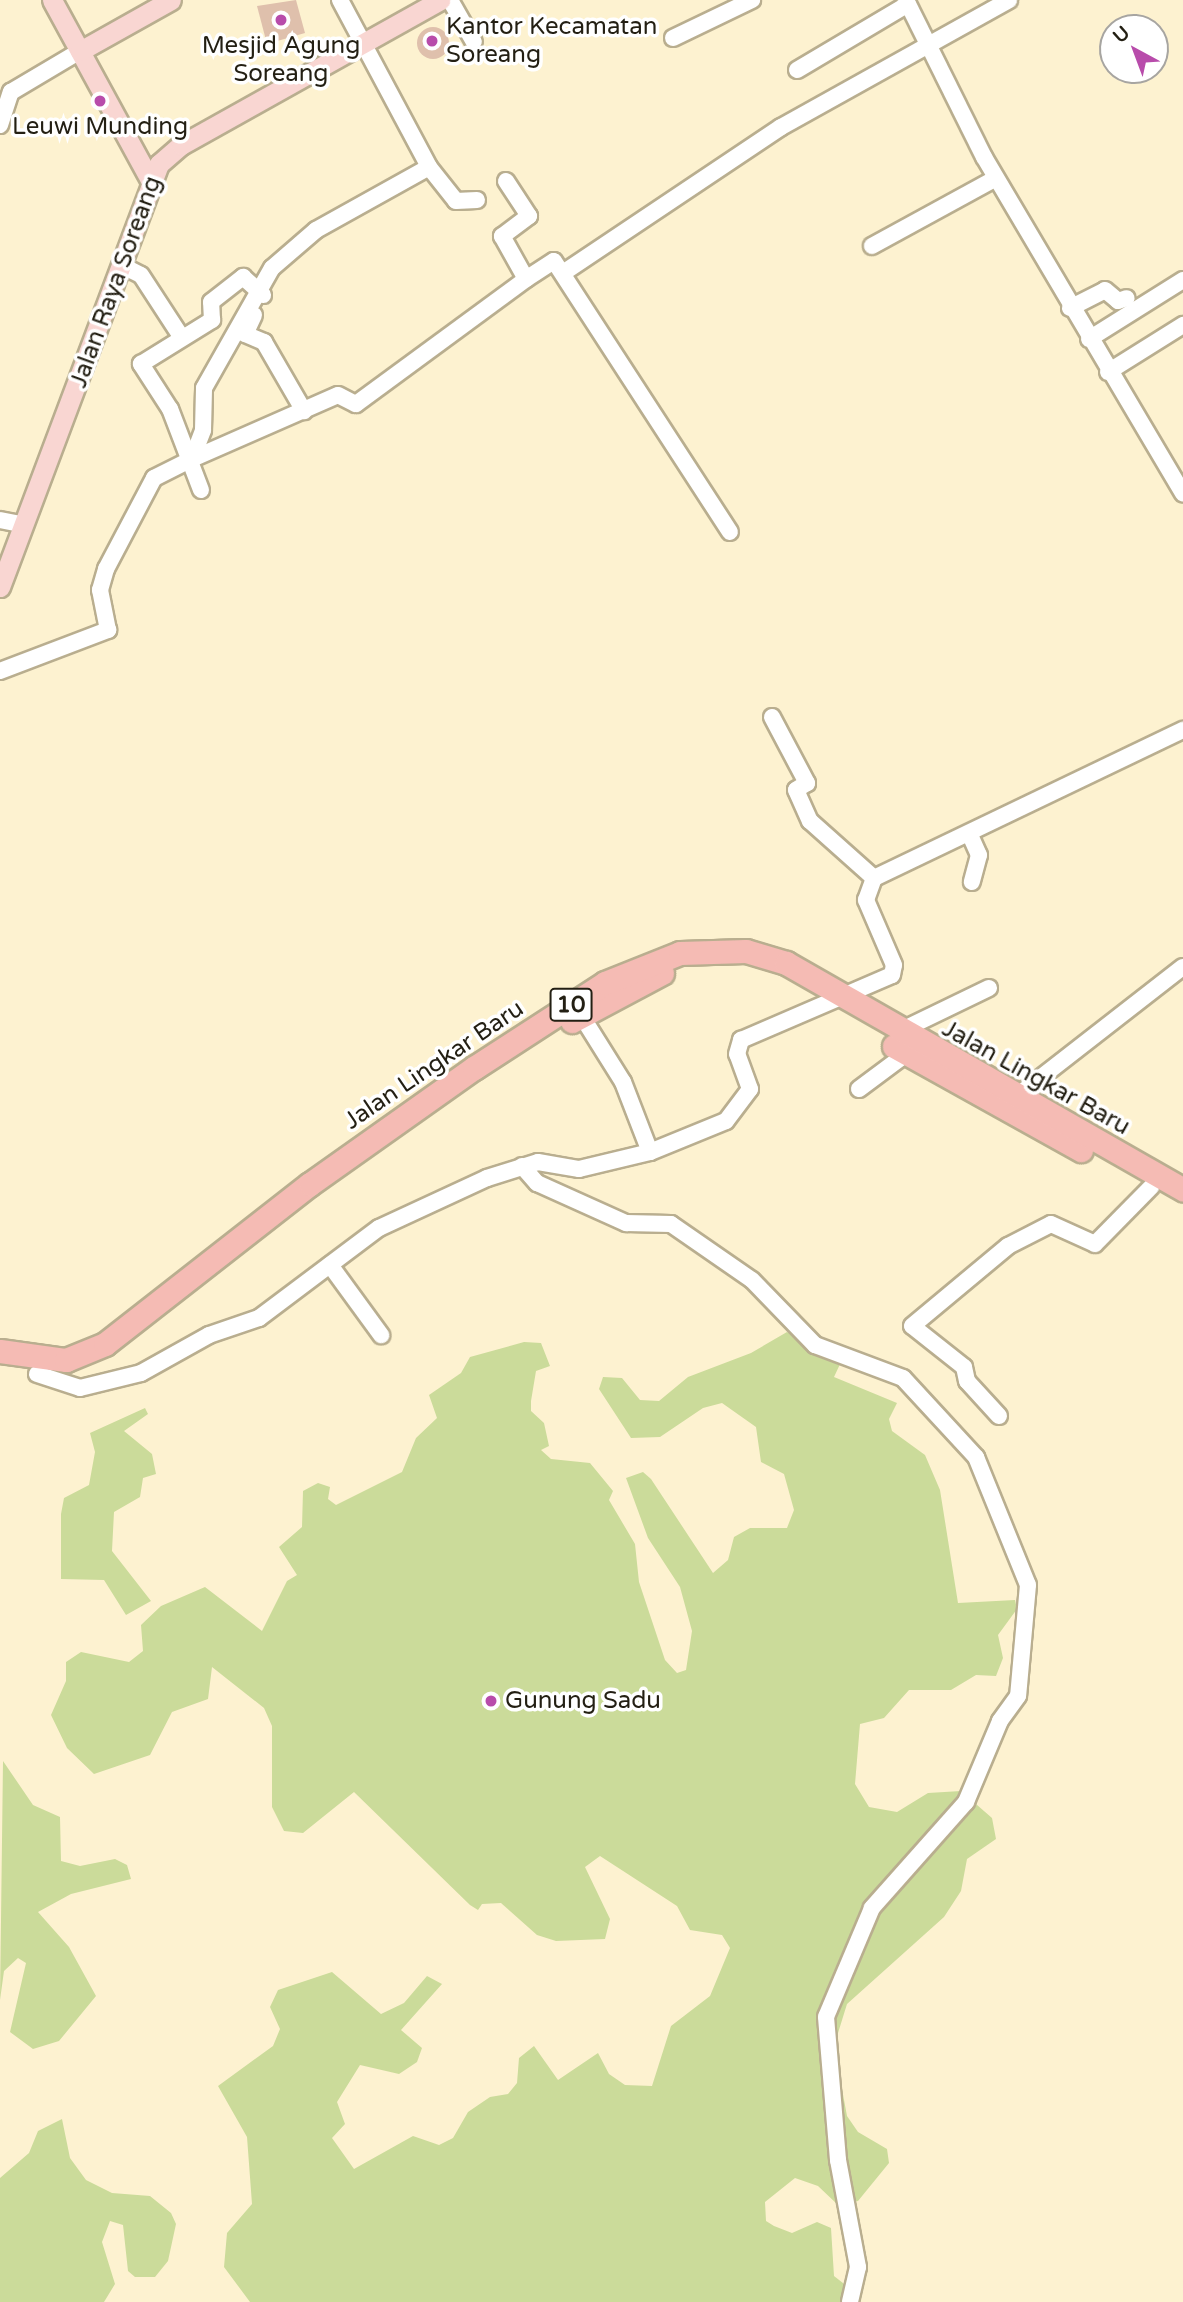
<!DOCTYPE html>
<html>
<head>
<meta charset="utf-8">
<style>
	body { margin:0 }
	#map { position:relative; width:1183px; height:2302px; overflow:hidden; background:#fdf2d0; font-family:"Varela Round",sans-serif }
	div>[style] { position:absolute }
	.green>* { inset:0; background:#cbdb9a }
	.building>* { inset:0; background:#dfc0ac }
	.round { border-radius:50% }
	.roads { filter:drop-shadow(2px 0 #b9ae8f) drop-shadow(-2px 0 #b9ae8f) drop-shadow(0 2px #b9ae8f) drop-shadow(0 -2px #b9ae8f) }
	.minor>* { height:16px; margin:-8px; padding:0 8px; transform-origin:8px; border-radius:8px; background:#fff }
	.major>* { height:19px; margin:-9.5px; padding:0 9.5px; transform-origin:9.5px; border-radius:9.5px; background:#f9d6d2 }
	.highway>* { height:23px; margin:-11.5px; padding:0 11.5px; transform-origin:11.5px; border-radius:11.5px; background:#f5bbb4 }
	.dots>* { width:19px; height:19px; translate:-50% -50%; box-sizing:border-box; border:4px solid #fff; border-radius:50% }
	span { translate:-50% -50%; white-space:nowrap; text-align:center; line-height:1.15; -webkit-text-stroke:7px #fff; paint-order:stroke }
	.shield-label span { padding:2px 5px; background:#fff; border:2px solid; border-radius:5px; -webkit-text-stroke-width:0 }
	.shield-label { font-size:23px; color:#231f13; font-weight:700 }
	.poi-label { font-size:24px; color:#231f13 }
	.left { translate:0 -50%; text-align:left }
	.street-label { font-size:24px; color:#231f13 }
	.north { position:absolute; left:1099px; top:14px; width:70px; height:70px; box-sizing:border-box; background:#fff; border:2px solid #a7a5a1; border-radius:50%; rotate:319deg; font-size:19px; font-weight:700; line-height:28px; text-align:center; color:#231f13 }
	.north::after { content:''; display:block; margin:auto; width:24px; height:32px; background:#b84cab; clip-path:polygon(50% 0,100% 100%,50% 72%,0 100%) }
</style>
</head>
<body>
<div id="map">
	<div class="green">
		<i style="clip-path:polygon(787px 1332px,841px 1362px,834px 1377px,897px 1403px,889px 1419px,892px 1431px,925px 1455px,940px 1490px,958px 1603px,1015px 1600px,1017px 1609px,998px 1635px,1003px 1658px,996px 1676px,976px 1675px,951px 1690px,909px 1690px,884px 1718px,860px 1724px,855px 1784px,869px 1807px,897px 1812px,928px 1793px,961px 1791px,992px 1818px,996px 1839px,967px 1859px,961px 1891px,944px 1917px,847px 2004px,834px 2046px,847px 2116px,858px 2132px,887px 2149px,889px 2163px,858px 2201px,838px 2205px,818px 2186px,795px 2178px,765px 2202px,766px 2221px,774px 2226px,792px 2233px,817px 2222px,831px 2228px,834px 2276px,848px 2287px,843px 2302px,250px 2302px,224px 2267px,227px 2233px,252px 2204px,247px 2137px,218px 2086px,273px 2046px,280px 2029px,270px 2007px,278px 1990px,332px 1972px,381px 2014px,404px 2003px,427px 1976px,442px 1984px,401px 2030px,422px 2048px,417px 2062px,399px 2074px,360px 2065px,337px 2102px,345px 2124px,332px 2138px,354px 2169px,413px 2136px,439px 2145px,453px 2138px,468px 2112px,490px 2097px,508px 2094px,517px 2083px,519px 2058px,534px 2046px,558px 2080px,598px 2053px,609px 2074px,625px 2085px,652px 2086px,671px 2026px,710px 1996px,730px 1948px,722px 1935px,690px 1930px,677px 1906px,600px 1856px,585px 1867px,610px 1919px,605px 1939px,556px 1941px,537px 1935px,501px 1903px,482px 1904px,478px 1910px,470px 1905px,354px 1792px,303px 1833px,284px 1831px,272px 1807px,272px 1726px,264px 1708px,212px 1667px,208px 1699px,172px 1712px,150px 1755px,94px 1774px,67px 1748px,51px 1715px,66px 1681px,66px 1662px,81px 1652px,129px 1662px,143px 1651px,141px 1625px,161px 1606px,205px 1587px,262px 1631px,287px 1581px,297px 1575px,279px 1547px,302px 1527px,303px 1491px,318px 1483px,330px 1487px,328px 1499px,336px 1505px,402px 1472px,416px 1438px,437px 1418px,429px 1395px,461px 1373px,470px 1357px,524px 1342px,541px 1343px,550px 1366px,536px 1371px,531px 1401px,531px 1411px,544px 1423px,549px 1446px,541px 1450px,551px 1459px,590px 1463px,613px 1491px,609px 1500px,635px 1544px,639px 1582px,665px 1660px,677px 1673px,686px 1670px,692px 1631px,680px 1587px,648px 1538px,626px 1478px,643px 1472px,651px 1479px,713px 1573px,728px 1560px,734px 1537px,750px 1528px,787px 1528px,794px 1510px,784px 1474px,761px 1462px,756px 1427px,722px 1403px,703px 1408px,660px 1437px,631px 1438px,599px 1389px,603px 1377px,622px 1378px,640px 1400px,659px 1401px,688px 1377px,751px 1353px)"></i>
		<i style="clip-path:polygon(145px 1408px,148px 1414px,124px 1431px,152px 1454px,156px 1474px,143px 1478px,140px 1497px,114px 1512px,112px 1551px,151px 1601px,126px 1615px,104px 1580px,61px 1579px,61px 1514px,64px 1498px,89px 1485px,95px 1452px,90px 1433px)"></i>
		<i style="clip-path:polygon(3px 1761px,33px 1805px,60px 1817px,61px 1861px,80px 1866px,115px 1859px,127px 1865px,131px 1879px,71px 1894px,38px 1912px,69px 1947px,96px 1996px,59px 2041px,33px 2049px,10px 2032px,26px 1963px,18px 1958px,4px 1971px,0 2000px)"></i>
		<i style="clip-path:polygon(62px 2119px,70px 2158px,86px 2180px,112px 2193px,150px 2196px,171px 2213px,176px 2224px,168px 2261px,155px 2277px,135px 2277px,128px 2271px,123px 2225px,110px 2221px,102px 2242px,115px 2284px,104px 2302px,0 2302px,0 2178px,29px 2153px,38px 2131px)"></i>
	</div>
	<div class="building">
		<i style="clip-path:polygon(296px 0,305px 33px,267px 44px,257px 6px)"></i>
		<i class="round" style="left:417px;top:27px;width:32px;height:32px"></i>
	</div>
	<div class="roads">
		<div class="minor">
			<i style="left:340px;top:0;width:189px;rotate:61.9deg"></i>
			<i style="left:450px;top:0;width:48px;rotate:60.3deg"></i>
			<i style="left:906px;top:0;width:175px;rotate:63.6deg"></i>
			<i style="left:984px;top:157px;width:391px;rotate:59.4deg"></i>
			<i style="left:673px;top:38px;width:88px;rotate:-25.7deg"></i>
			<i style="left:797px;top:70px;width:129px;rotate:-30.7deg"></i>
			<i style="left:0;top:125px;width:35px;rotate:-72deg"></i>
			<i style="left:11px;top:92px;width:80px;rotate:-30.7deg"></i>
			<i style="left:506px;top:181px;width:42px;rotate:56.7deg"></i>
			<i style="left:529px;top:216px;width:34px;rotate:143deg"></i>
			<i style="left:502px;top:236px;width:49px;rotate:60.8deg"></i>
			<i style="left:526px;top:279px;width:33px;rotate:-33deg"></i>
			<i style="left:554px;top:261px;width:323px;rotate:57deg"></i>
			<i style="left:872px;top:246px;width:141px;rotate:-28.7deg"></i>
			<i style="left:121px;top:265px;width:22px;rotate:27deg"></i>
			<i style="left:141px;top:275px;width:75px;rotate:56.9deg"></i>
			<i style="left:563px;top:273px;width:262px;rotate:-33.8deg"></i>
			<i style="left:781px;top:127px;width:261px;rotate:-29.1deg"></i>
			<i style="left:1070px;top:308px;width:39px;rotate:-27deg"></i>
			<i style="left:1105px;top:290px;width:17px;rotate:40deg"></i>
			<i style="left:1118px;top:301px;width:9px;rotate:-18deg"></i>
			<i style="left:254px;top:315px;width:21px;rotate:115deg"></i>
			<i style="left:245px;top:334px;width:21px;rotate:23deg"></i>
			<i style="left:264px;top:342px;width:80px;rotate:59.9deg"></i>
			<i style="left:1089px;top:339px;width:111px;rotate:-32.1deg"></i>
			<i style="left:1108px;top:372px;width:89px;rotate:-32.1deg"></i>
			<i style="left:192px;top:459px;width:159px;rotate:-23.7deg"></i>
			<i style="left:338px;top:395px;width:20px;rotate:27deg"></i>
			<i style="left:356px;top:404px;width:211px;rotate:-36.3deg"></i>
			<i style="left:201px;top:490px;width:87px;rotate:-110.9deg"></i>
			<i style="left:170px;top:409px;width:54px;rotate:-122.8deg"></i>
			<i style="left:141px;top:364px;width:84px;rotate:-31.8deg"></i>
			<i style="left:212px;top:320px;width:18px;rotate:-93deg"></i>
			<i style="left:211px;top:302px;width:41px;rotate:-38deg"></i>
			<i style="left:243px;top:277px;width:27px;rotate:42deg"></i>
			<i style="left:0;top:520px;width:25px;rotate:11deg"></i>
			<i style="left:0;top:671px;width:116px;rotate:-20.8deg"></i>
			<i style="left:108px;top:630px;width:41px;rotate:-101.3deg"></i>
			<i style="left:100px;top:590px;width:22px;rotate:-74deg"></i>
			<i style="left:106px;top:569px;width:103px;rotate:-62.2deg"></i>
			<i style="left:154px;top:478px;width:42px;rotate:-26.6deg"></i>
			<i style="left:192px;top:459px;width:31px;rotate:-69deg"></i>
			<i style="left:203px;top:430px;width:42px;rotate:-88.6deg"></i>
			<i style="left:204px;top:388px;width:138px;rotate:-60.5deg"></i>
			<i style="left:272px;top:268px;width:58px;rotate:-40.8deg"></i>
			<i style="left:316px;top:230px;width:129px;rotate:-29.1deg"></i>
			<i style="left:429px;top:167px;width:43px;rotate:51.5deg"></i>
			<i style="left:456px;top:201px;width:21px;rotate:-3deg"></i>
			<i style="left:772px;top:717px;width:75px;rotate:62.1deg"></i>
			<i style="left:807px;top:783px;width:13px;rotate:148deg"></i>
			<i style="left:796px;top:790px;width:34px;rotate:66deg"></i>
			<i style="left:810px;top:821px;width:86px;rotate:41.7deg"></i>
			<i style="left:970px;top:835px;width:22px;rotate:66deg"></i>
			<i style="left:979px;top:855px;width:28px;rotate:105deg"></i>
			<i style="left:581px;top:1015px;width:79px;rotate:57.9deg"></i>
			<i style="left:623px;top:1082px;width:75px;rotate:68.9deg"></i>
			<i style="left:898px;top:1032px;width:101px;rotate:-25.8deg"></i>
			<i style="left:859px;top:1089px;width:59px;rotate:-36.7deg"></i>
			<i style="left:1017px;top:1096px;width:210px;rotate:-37.9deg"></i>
			<i style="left:522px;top:1166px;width:23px;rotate:49deg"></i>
			<i style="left:537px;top:1183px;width:98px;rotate:24.2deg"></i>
			<i style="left:626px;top:1223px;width:45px;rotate:1.3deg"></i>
			<i style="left:671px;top:1224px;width:98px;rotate:34.7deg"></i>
			<i style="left:752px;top:1280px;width:91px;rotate:45.9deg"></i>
			<i style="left:815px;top:1345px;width:94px;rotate:20.6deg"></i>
			<i style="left:903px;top:1378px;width:108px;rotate:47.3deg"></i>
			<i style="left:976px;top:1457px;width:138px;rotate:67.9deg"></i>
			<i style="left:1028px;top:1585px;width:111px;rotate:95.1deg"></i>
			<i style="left:1018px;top:1696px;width:31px;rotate:126deg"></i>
			<i style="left:1000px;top:1721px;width:88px;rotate:112.8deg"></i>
			<i style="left:966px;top:1802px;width:142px;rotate:131.6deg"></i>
			<i style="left:872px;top:1908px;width:118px;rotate:112.9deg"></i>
			<i style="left:826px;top:2017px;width:144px;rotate:85.2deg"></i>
			<i style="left:838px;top:2160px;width:109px;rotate:79.4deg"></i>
			<i style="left:858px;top:2267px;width:36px;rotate:103deg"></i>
			<i style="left:330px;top:1265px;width:87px;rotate:53.9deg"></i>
			<i style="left:37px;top:1374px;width:45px;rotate:18deg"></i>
			<i style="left:80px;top:1388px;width:63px;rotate:-13.8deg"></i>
			<i style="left:141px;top:1373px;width:78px;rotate:-29.2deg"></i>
			<i style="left:209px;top:1335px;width:53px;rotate:-18.8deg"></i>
			<i style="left:259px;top:1318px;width:150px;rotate:-36.9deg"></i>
			<i style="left:379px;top:1228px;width:119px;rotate:-24.8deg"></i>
			<i style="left:487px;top:1178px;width:53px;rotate:-17.4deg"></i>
			<i style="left:538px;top:1162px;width:42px;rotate:9.7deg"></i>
			<i style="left:579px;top:1169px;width:73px;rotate:-13.5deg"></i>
			<i style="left:650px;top:1152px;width:82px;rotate:-22.2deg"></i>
			<i style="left:726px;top:1121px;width:40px;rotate:-53deg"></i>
			<i style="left:750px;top:1089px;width:37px;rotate:-110deg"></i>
			<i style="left:737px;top:1054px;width:15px;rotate:-74deg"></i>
			<i style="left:741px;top:1040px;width:164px;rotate:-23.3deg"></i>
			<i style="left:892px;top:975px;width:10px;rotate:-79deg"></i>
			<i style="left:894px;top:965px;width:71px;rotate:-113.3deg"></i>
			<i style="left:866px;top:900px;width:23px;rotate:-70deg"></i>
			<i style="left:874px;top:878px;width:343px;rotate:-25.6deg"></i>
			<i style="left:999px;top:1416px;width:47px;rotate:-132.4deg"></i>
			<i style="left:967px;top:1381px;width:14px;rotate:-102deg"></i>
			<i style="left:964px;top:1367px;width:66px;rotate:-141.7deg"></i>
			<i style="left:912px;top:1326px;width:125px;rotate:-39.8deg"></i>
			<i style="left:1008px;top:1246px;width:48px;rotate:-27.1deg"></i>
			<i style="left:1051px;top:1224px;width:48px;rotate:24.4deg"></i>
			<i style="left:1095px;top:1244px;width:80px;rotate:-45.5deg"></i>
		</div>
		<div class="major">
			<i style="left:52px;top:0;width:205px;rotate:61.4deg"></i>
			<i style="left:80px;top:51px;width:104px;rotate:-29.3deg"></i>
			<i style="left:0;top:587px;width:452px;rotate:-69.4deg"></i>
			<i style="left:159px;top:164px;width:29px;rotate:-41deg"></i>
			<i style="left:181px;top:145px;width:297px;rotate:-29.2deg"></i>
		</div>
		<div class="highway">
			<i style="left:572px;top:1021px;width:102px;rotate:-28.1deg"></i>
			<i style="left:894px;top:1046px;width:214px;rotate:29.1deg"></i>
			<i style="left:0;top:1351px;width:67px;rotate:7.8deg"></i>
			<i style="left:66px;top:1360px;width:42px;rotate:-22.3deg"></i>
			<i style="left:105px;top:1344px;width:260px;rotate:-38deg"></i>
			<i style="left:310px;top:1184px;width:201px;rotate:-35.3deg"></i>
			<i style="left:474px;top:1068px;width:156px;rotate:-33deg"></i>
			<i style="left:605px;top:983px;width:81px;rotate:-21.8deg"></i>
			<i style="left:680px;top:953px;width:66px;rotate:-1.7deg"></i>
			<i style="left:746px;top:951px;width:42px;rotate:16.7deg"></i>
			<i style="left:786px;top:963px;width:457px;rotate:29.7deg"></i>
		</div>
	</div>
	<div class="dots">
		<i style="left:281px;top:20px;background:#b84cab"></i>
		<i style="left:432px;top:41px;background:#b84cab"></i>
		<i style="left:100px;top:101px;background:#b84cab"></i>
		<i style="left:491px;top:1701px;background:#b84cab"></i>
	</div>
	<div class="shield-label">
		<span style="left:571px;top:1005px">10</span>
	</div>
	<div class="poi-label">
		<span class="left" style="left:446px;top:41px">Kantor Kecamatan<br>Soreang</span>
		<span style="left:281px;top:60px">Mesjid Agung<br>Soreang</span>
		<span style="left:100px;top:127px">Leuwi Munding</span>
		<span class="left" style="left:505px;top:1701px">Gunung Sadu</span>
	</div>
	<div class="street-label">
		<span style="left:116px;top:282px;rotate:-70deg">Jalan Raya Soreang</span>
		<span style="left:434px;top:1065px;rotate:-34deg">Jalan Lingkar Baru</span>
		<span style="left:1036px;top:1078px;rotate:29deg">Jalan Lingkar Baru</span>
	</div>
	<div class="north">U</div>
</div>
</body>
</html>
